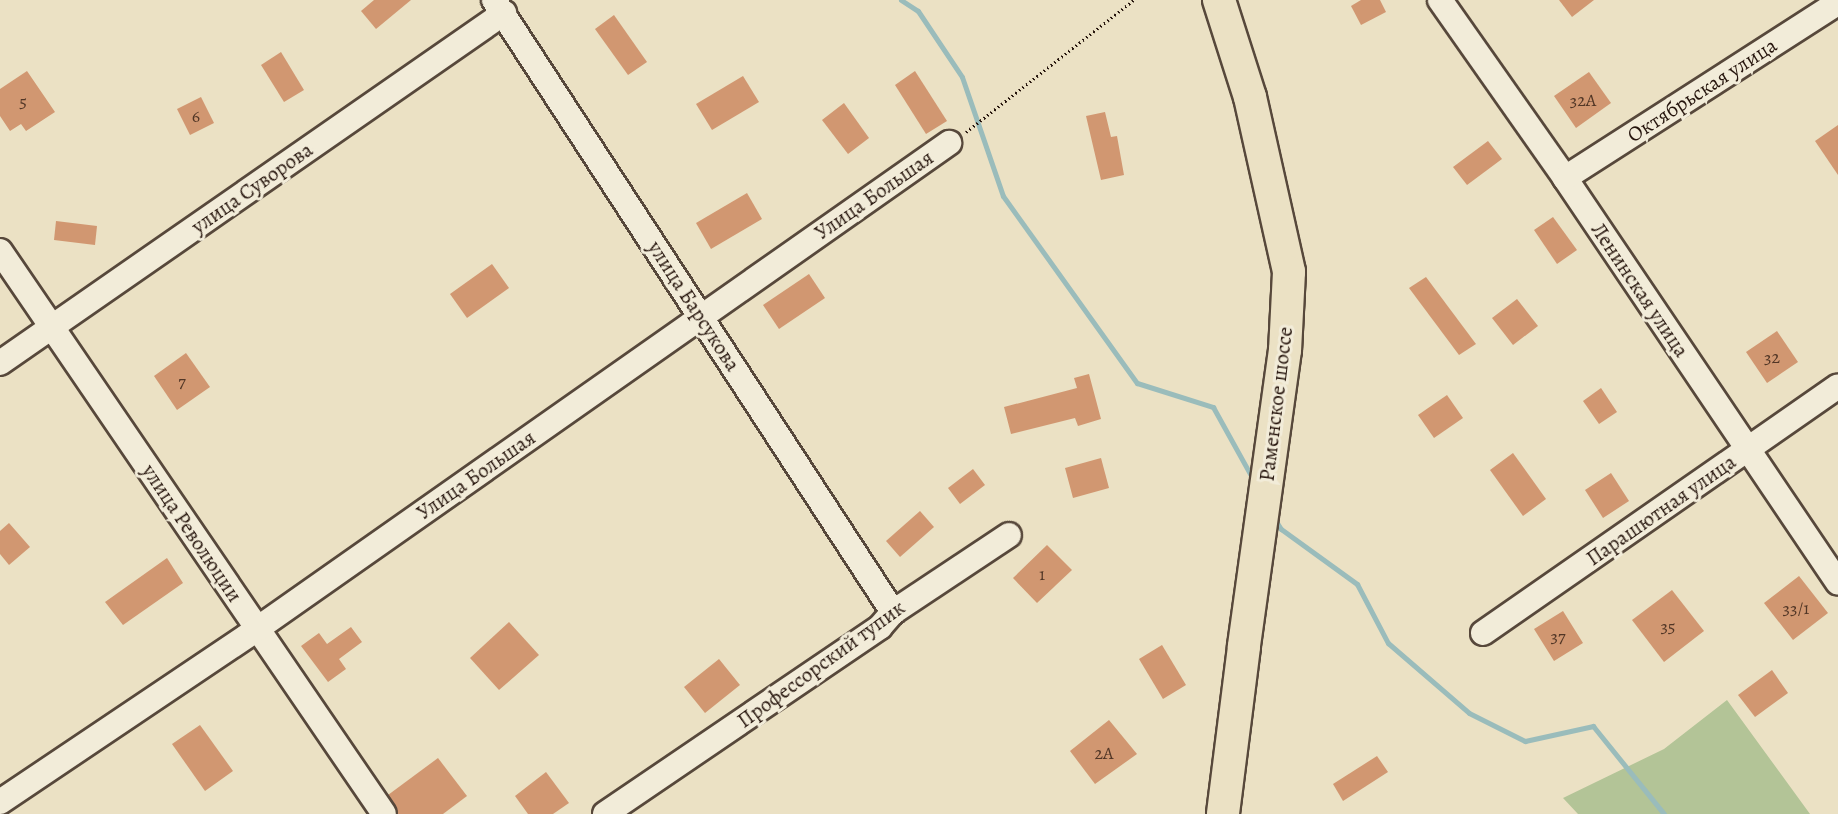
<!DOCTYPE html>
<html>
<head>
<meta charset="utf-8">
<style>
	body { margin:0 }
	#map { position:relative; width:1838px; height:814px; overflow:hidden; background:#ebe1c4; font-family:Alegreya,serif }
	div>[style] { position:absolute }
	.green>* { inset:0; background:#b3c497 }
	.stream>* { height:5px; margin:-2.5px; padding:0 2.5px; transform-origin:2.5px; border-radius:2.5px; background:#9abcbb }
	.building>* { inset:0; background:#d19771 }
	.path>* { height:3px; margin-top:-1.5px; transform-origin:0; background:repeating-linear-gradient(90deg,#26150d 0 1.5px,transparent 0 4.5px) }
	.roads { filter:drop-shadow(2px 0 #57483b) drop-shadow(-2px 0 #57483b) drop-shadow(0 2px #57483b) drop-shadow(0 -2px #57483b) }
	.minor>* { height:24px; margin:-12px; padding:0 12px; transform-origin:12px; border-radius:12px; background:#f2ecd9 }
	.major>* { height:32px; margin:-16px; padding:0 16px; transform-origin:16px; border-radius:16px; background:#ebe1c4 }
	span { translate:-50% -50%; white-space:nowrap; text-align:center; line-height:1.15; -webkit-text-stroke:6px #f2ecd9; paint-order:stroke }
	.number-label { font-size:18px; color:#513626 }
	.number-label span { -webkit-text-stroke-width:0 }
	.street-label { font-size:21px; color:#26150d }
</style>
</head>
<body>
<div id="map">
	<div class="green">
		<i style="clip-path:polygon(1727px 700px,1810px 814px,1578px 814px,1563px 798px,1664px 749px)"></i>
	</div>
	<div class="stream">
		<i style="left:901px;top:0;width:20px;rotate:33deg"></i>
		<i style="left:918px;top:11px;width:79px;rotate:56.3deg"></i>
		<i style="left:962px;top:77px;width:126px;rotate:71deg"></i>
		<i style="left:1003px;top:196px;width:230px;rotate:54.4deg"></i>
		<i style="left:1137px;top:383px;width:80px;rotate:17.5deg"></i>
		<i style="left:1213px;top:407px;width:85px;rotate:61deg"></i>
		<i style="left:1274px;top:518px;width:13px;rotate:58deg"></i>
		<i style="left:1281px;top:529px;width:94px;rotate:35.9deg"></i>
		<i style="left:1357px;top:584px;width:67px;rotate:62.3deg"></i>
		<i style="left:1388px;top:643px;width:107px;rotate:40.8deg"></i>
		<i style="left:1469px;top:713px;width:63px;rotate:26.6deg"></i>
		<i style="left:1525px;top:741px;width:70px;rotate:-12.4deg"></i>
		<i style="left:1593px;top:726px;width:113px;rotate:51.1deg"></i>
	</div>
	<div class="building">
		<i style="clip-path:polygon(374px 0,411px 0,376px 29px,361px 11px)"></i>
		<i style="clip-path:polygon(1361px 0,1380px 0,1386px 12px,1361px 25px,1351px 6px)"></i>
		<i style="clip-path:polygon(1559px 0,1594px 0,1572px 17px)"></i>
		<i style="clip-path:polygon(614px 15px,647px 62px,628px 75px,595px 29px)"></i>
		<i style="clip-path:polygon(281px 52px,304px 90px,284px 102px,261px 65px)"></i>
		<i style="clip-path:polygon(27px 71px,55px 112px,26px 131px,21px 124px,10px 131px,0 116px,0 89px)"></i>
		<i style="clip-path:polygon(915px 71px,947px 121px,926px 134px,895px 85px)"></i>
		<i style="clip-path:polygon(1589px 72px,1611px 103px,1576px 128px,1554px 96px)"></i>
		<i style="clip-path:polygon(743px 76px,759px 102px,712px 130px,696px 104px)"></i>
		<i style="clip-path:polygon(201px 97px,214px 123px,190px 135px,177px 109px)"></i>
		<i style="clip-path:polygon(844px 103px,869px 138px,848px 154px,822px 120px)"></i>
		<i style="clip-path:polygon(1105px 112px,1111px 137px,1117px 136px,1124px 175px,1101px 180px,1086px 116px)"></i>
		<i style="clip-path:polygon(1838px 125px,1838px 175px,1815px 141px)"></i>
		<i style="clip-path:polygon(1488px 141px,1502px 159px,1467px 185px,1453px 167px)"></i>
		<i style="clip-path:polygon(747px 193px,762px 219px,711px 249px,696px 223px)"></i>
		<i style="clip-path:polygon(1553px 217px,1577px 250px,1557px 264px,1534px 230px)"></i>
		<i style="clip-path:polygon(56px 221px,97px 226px,95px 245px,54px 240px)"></i>
		<i style="clip-path:polygon(492px 264px,509px 288px,467px 318px,450px 294px)"></i>
		<i style="clip-path:polygon(809px 274px,825px 298px,779px 329px,763px 305px)"></i>
		<i style="clip-path:polygon(1426px 277px,1476px 344px,1459px 355px,1409px 288px)"></i>
		<i style="clip-path:polygon(1517px 299px,1538px 326px,1513px 345px,1492px 318px)"></i>
		<i style="clip-path:polygon(1777px 331px,1798px 362px,1767px 383px,1746px 352px)"></i>
		<i style="clip-path:polygon(186px 353px,210px 387px,177px 410px,154px 376px)"></i>
		<i style="clip-path:polygon(1089px 374px,1101px 419px,1078px 426px,1075px 418px,1011px 434px,1004px 407px,1077px 388px,1074px 378px)"></i>
		<i style="clip-path:polygon(1601px 388px,1617px 412px,1599px 424px,1583px 401px)"></i>
		<i style="clip-path:polygon(1447px 395px,1463px 418px,1434px 438px,1418px 415px)"></i>
		<i style="clip-path:polygon(1513px 453px,1546px 499px,1523px 516px,1490px 470px)"></i>
		<i style="clip-path:polygon(1101px 458px,1109px 488px,1073px 498px,1065px 468px)"></i>
		<i style="clip-path:polygon(973px 469px,985px 485px,960px 504px,948px 488px)"></i>
		<i style="clip-path:polygon(1611px 473px,1629px 501px,1603px 518px,1585px 490px)"></i>
		<i style="clip-path:polygon(920px 511px,934px 527px,900px 557px,886px 541px)"></i>
		<i style="clip-path:polygon(9px 523px,30px 547px,9px 565px,0 554px,0 531px)"></i>
		<i style="clip-path:polygon(1047px 545px,1072px 570px,1037px 603px,1013px 578px)"></i>
		<i style="clip-path:polygon(167px 558px,183px 583px,123px 625px,105px 602px)"></i>
		<i style="clip-path:polygon(1799px 576px,1828px 613px,1793px 640px,1764px 603px)"></i>
		<i style="clip-path:polygon(1672px 590px,1704px 631px,1664px 662px,1632px 620px)"></i>
		<i style="clip-path:polygon(1563px 611px,1583px 643px,1554px 661px,1534px 629px)"></i>
		<i style="clip-path:polygon(509px 622px,539px 655px,499px 690px,470px 658px)"></i>
		<i style="clip-path:polygon(351px 627px,362px 642px,339px 659px,346px 669px,328px 682px,301px 646px,319px 633px,327px 644px)"></i>
		<i style="clip-path:polygon(1162px 645px,1186px 685px,1163px 699px,1139px 659px)"></i>
		<i style="clip-path:polygon(719px 659px,740px 685px,705px 713px,684px 687px)"></i>
		<i style="clip-path:polygon(1772px 670px,1788px 693px,1755px 717px,1738px 695px)"></i>
		<i style="clip-path:polygon(1109px 720px,1137px 754px,1095px 784px,1070px 751px)"></i>
		<i style="clip-path:polygon(200px 725px,233px 771px,205px 791px,172px 744px)"></i>
		<i style="clip-path:polygon(1377px 756px,1388px 772px,1343px 801px,1333px 784px)"></i>
		<i style="clip-path:polygon(438px 758px,467px 796px,443px 814px,398px 814px,388px 795px)"></i>
		<i style="clip-path:polygon(546px 772px,569px 803px,553px 814px,528px 814px,515px 796px)"></i>
	</div>
	<div class="path">
		<i style="left:966px;top:132px;width:214px;rotate:-38.2deg"></i>
	</div>
	<div class="roads">
		<div class="minor">
			<i style="left:494px;top:0;width:731px;rotate:56.9deg"></i>
			<i style="left:1440px;top:0;width:218px;rotate:54.9deg"></i>
			<i style="left:1565px;top:178px;width:488px;rotate:56deg"></i>
			<i style="left:1565px;top:178px;width:324px;rotate:-32.7deg"></i>
			<i style="left:0;top:251px;width:681px;rotate:55.7deg"></i>
			<i style="left:0;top:363px;width:614px;rotate:-34.78deg"></i>
			<i style="left:1483px;top:633px;width:432px;rotate:-34.8deg"></i>
			<i style="left:0;top:802px;width:310px;rotate:-33.9deg"></i>
			<i style="left:257px;top:629px;width:846px;rotate:-35.08deg"></i>
			<i style="left:605px;top:814px;width:333px;rotate:-34.2deg"></i>
			<i style="left:880px;top:627px;width:20px;rotate:-49deg"></i>
			<i style="left:893px;top:612px;width:139px;rotate:-33.6deg"></i>
		</div>
		<div class="major">
			<i style="left:1219px;top:0;width:102px;rotate:72.3deg"></i>
			<i style="left:1250px;top:97px;width:179px;rotate:77.4deg"></i>
			<i style="left:1289px;top:272px;width:78px;rotate:92.9deg"></i>
			<i style="left:1285px;top:350px;width:300px;rotate:97.9deg"></i>
			<i style="left:1244px;top:647px;width:168px;rotate:97.2deg"></i>
		</div>
	</div>
	<div class="number-label">
		<span style="left:1583px;top:100px">32А</span>
		<span style="left:23px;top:101px">5</span>
		<span style="left:196px;top:116px">6</span>
		<span style="left:1772px;top:357px">32</span>
		<span style="left:182px;top:381px">7</span>
		<span style="left:1042px;top:574px">1</span>
		<span style="left:1796px;top:608px">33/1</span>
		<span style="left:1668px;top:626px">35</span>
		<span style="left:1558px;top:636px">37</span>
		<span style="left:1104px;top:753px">2А</span>
	</div>
	<div class="street-label">
		<span style="left:1702px;top:90px;rotate:-33deg">Октябрьская улица</span>
		<span style="left:252px;top:188px;rotate:-35deg">улица Суворова</span>
		<span style="left:874px;top:195px;rotate:-35deg">Улица Большая</span>
		<span style="left:1640px;top:290px;rotate:56deg">Ленинская улица</span>
		<span style="left:694px;top:306px;rotate:57deg">улица Барсукова</span>
		<span style="left:1276px;top:404px;rotate:-83deg">Раменское шоссе</span>
		<span style="left:476px;top:475px;rotate:-35deg">Улица Большая</span>
		<span style="left:1661px;top:510px;rotate:-35deg">Парашютная улица</span>
		<span style="left:192px;top:533px;rotate:56deg">улица Революции</span>
		<span style="left:821px;top:664px;rotate:-36deg">Профессорский тупик</span>
	</div>
</div>
</body>
</html>
